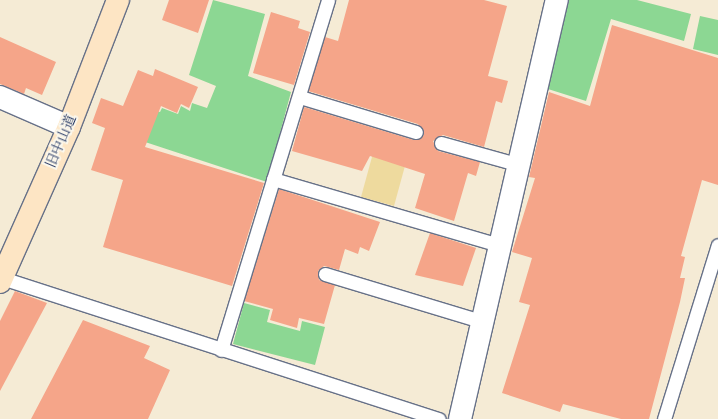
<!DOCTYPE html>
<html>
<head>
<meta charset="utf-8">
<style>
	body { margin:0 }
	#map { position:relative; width:718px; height:419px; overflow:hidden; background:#f5ebd5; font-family:"Sorts Mill Goudy","Noto Serif JP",serif }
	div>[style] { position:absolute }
	.green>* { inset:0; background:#8cd793 }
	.sand>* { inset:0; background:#eeda9e }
	.building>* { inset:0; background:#f5a589 }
	.roads { filter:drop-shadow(1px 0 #677188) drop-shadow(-1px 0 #677188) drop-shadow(0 1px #677188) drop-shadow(0 -1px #677188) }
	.service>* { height:13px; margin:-6.5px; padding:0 6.5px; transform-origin:6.5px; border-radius:6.5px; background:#fff }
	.minor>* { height:22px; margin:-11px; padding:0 11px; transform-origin:11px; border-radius:11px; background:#fff }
	.secondary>* { height:22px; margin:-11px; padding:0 11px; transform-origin:11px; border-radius:11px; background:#fde5c4 }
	span { translate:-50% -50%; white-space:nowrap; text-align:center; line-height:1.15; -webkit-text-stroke:4px #fbf7ec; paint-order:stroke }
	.street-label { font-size:14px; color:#1b2f5e }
</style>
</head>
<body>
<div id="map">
	<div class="green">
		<i style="clip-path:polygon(213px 0,265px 14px,248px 76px,291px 92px,267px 182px,136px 139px,147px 108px,160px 112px,162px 108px,178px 114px,181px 106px,190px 111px,192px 103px,207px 108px,216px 86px,189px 75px)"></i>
		<i style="clip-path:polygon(569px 0,637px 0,691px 14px,684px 41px,611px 19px,586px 101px,548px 89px)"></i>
		<i style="clip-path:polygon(700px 16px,718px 20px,718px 55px,693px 49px)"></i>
		<i style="clip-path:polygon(244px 303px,270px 310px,267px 322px,300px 331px,302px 321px,325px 327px,315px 365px,233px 344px)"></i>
	</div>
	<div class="sand">
		<i style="clip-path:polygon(378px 135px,411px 144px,394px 206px,361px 197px)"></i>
	</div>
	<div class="building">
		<i style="clip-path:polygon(169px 0,209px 0,198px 33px,162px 20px)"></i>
		<i style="clip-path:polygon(349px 0,484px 0,507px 6px,488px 76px,508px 81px,502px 103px,496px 101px,484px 147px,443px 135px,433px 141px,438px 151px,480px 162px,476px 176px,468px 173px,454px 221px,415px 208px,425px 174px,370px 156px,362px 171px,292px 151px,304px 107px,414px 140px,424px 135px,418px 124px,308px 91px,325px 37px,338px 41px)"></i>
		<i style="clip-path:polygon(271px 12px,300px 21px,298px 28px,310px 32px,294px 85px,253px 73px)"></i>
		<i style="clip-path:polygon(612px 25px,718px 58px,718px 185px,702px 180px,681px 256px,685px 257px,680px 278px,685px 278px,680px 302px,649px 419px,621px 419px,563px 404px,560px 412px,502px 393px,530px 305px,519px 302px,532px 258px,512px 252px,535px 178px,529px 177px,549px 92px,590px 106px)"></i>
		<i style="clip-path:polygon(0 37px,56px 62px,42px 95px,26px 88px,24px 94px,0 84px)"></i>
		<i style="clip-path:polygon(155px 69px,198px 87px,189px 108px,181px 104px,177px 113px,161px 106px,145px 147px,264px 183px,232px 286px,103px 247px,123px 180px,91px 170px,105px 128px,92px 123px,101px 98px,123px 106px,138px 70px,153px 76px)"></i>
		<i style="clip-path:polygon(279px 189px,380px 222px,369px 251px,360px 247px,358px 254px,345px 249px,339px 270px,324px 266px,318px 271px,319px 280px,335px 285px,324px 324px,299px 318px,297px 328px,270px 320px,273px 309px,244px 301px)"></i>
		<i style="clip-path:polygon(430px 233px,476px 248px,463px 286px,415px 275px)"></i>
		<i style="clip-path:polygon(15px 291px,47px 303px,0 391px,0 321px)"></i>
		<i style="clip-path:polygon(83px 320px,150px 346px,144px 358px,170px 370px,148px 419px,31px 419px)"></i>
	</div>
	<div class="roads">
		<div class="service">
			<i style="left:300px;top:97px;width:121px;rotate:16.8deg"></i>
			<i style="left:441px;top:143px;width:82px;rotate:15.6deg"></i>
			<i style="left:273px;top:179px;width:239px;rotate:16.3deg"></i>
			<i style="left:325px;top:274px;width:166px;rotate:16.8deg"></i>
			<i style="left:2px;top:278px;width:459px;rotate:17.9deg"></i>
			<i style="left:221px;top:350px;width:366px;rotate:-73deg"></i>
			<i style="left:664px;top:419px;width:182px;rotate:-72.8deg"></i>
		</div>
		<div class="minor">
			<i style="left:0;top:97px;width:75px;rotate:23.5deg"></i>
			<i style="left:460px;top:419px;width:430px;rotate:-77deg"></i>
		</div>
		<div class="secondary">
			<i style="left:0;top:282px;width:170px;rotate:-66deg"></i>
			<i style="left:69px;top:127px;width:136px;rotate:-68.9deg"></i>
		</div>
	</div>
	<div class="street-label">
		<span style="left:62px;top:142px;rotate:-67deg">旧中山道</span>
	</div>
</div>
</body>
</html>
